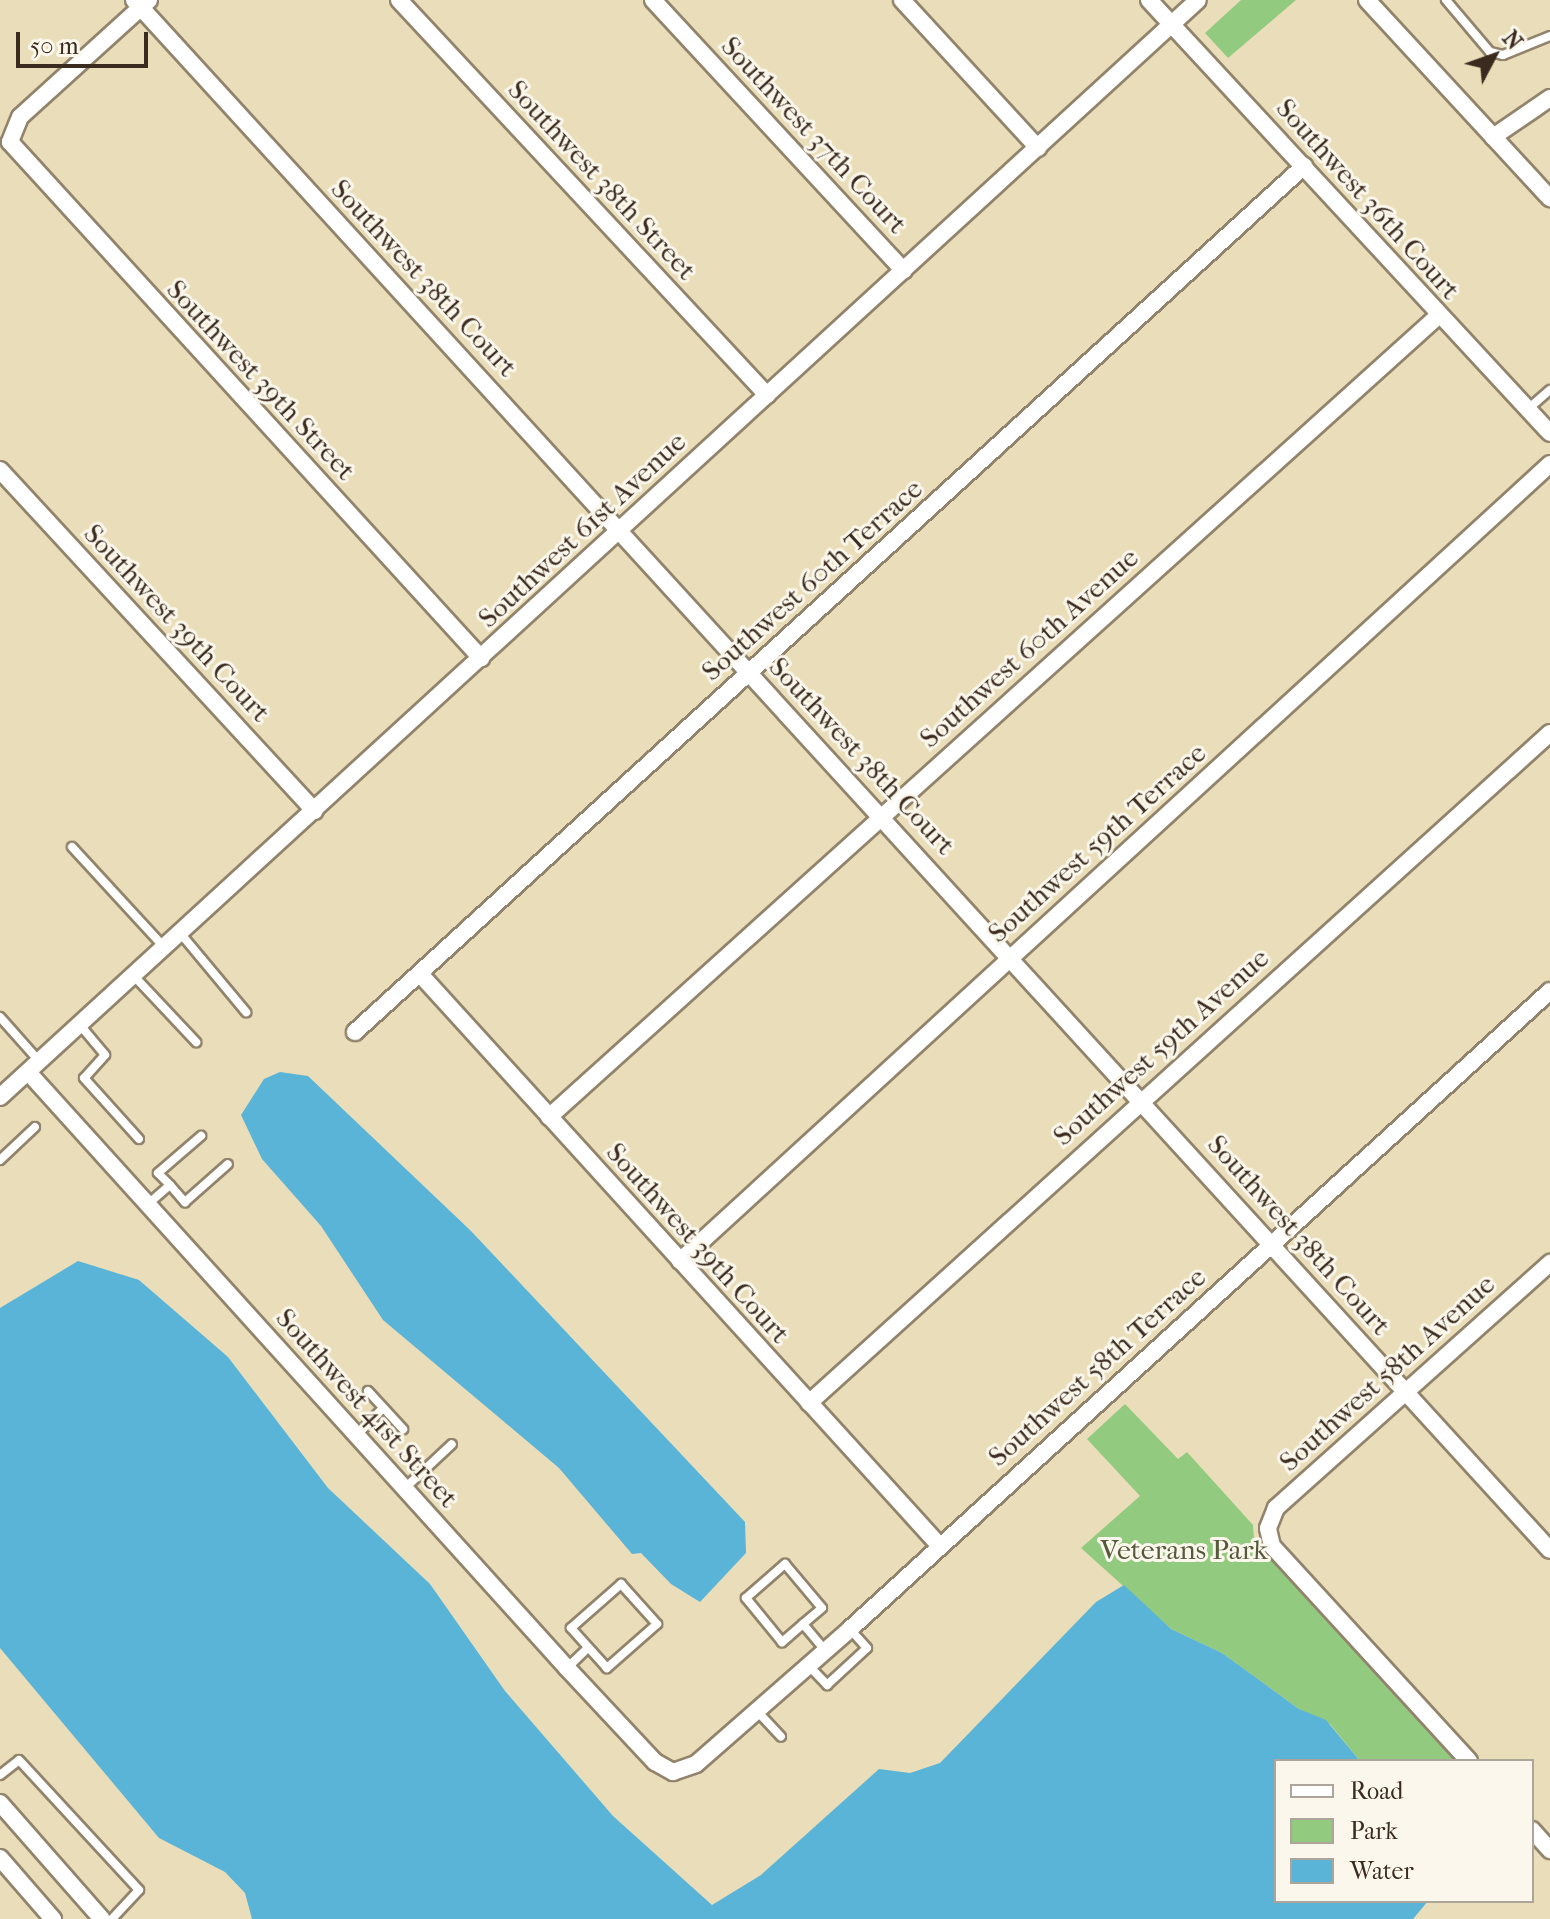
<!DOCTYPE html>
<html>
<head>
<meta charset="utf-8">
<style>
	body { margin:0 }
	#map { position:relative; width:1550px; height:1919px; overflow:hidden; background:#eadeba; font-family:"IM FELL French Canon",serif }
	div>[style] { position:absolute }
	.green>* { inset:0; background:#92cb7f }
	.water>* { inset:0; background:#59b4d7 }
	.roads { filter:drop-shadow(2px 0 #92846c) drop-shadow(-2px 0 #92846c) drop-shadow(0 2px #92846c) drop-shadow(0 -2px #92846c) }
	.service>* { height:8px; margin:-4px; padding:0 4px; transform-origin:4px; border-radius:4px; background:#fff }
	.minor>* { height:16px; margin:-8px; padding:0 8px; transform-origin:8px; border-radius:8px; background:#fff }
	span { translate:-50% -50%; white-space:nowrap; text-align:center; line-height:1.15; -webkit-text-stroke:6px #fbf7ec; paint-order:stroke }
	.street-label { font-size:28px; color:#3b2a1e }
	.park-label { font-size:28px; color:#555a3b }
	.legend { position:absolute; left:1274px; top:1759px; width:260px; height:144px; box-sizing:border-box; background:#fbf7ec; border:2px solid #aea59a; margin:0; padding:10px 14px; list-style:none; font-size:24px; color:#3b2a1e }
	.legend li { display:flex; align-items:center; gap:16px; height:40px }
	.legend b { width:40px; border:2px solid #aea59a }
	.north { position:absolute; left:1454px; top:16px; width:80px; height:80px; -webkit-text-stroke:6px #fbf7ec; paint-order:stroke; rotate:49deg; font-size:22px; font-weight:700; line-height:32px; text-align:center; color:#3b2a1e }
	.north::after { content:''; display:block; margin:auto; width:28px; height:36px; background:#3b2a1e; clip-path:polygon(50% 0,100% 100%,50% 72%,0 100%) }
	.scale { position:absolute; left:16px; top:32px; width:132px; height:36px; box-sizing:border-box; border:4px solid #3b2a1e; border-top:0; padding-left:10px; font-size:24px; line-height:28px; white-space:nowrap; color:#3b2a1e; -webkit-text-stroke:6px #fbf7ec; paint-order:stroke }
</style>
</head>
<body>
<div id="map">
	<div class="green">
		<i style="clip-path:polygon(1241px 0,1296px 0,1228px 58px,1205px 33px)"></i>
		<i style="clip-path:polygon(1125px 1404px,1178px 1459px,1187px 1452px,1253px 1525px,1254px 1540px,1455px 1761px,1360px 1761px,1330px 1724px,1299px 1709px,1222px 1653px,1171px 1629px,1081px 1548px,1140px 1496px,1087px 1439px)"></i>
	</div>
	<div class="water">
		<i style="clip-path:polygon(280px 1072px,308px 1076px,471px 1231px,745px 1522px,746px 1553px,700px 1602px,671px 1584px,641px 1553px,632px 1554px,559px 1468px,383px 1320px,321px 1226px,262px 1159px,241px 1115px,264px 1079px)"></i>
		<i style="clip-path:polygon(78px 1261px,139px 1280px,228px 1357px,328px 1488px,430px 1584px,505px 1691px,613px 1816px,712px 1905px,761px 1875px,879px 1769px,910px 1773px,940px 1763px,1096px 1602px,1124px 1585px,1171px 1629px,1222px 1653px,1299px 1709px,1326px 1720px,1360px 1761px,1276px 1761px,1276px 1901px,1428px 1901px,1413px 1919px,252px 1919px,245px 1893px,225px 1872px,159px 1838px,0 1648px,0 1308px)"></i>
	</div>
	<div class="roads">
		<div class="service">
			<i style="left:1446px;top:0;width:68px;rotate:49.8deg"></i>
			<i style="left:1490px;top:52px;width:13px;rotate:13deg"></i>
			<i style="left:1503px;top:55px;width:51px;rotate:-22deg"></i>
			<i style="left:1528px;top:409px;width:29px;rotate:-41deg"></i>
			<i style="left:72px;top:847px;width:137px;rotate:47.4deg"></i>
			<i style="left:181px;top:934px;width:102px;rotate:50.2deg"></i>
			<i style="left:134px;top:976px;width:91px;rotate:46.8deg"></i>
			<i style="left:0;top:1017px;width:59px;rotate:48.4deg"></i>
			<i style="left:80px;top:1025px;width:39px;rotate:50deg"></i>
			<i style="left:105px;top:1055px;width:31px;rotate:132deg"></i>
			<i style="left:84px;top:1078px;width:82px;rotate:48deg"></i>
			<i style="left:0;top:1160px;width:48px;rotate:-43.3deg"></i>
			<i style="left:170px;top:1185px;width:23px;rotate:49deg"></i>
			<i style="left:185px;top:1202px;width:57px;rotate:-41.5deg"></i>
			<i style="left:148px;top:1204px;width:29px;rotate:-41deg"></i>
			<i style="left:170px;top:1185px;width:17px;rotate:-135deg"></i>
			<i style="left:158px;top:1173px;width:57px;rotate:-40.7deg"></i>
			<i style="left:368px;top:1391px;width:52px;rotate:47.4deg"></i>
			<i style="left:357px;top:1435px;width:37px;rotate:-46deg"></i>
			<i style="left:405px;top:1488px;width:64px;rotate:-43.1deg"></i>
			<i style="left:621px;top:1584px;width:54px;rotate:48deg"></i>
			<i style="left:657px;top:1624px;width:67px;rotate:138.7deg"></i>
			<i style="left:607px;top:1668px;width:54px;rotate:-132deg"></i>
			<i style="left:571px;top:1628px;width:67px;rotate:-41.3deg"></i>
			<i style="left:803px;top:1624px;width:28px;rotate:139deg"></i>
			<i style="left:782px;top:1642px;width:57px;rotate:-129.3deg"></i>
			<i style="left:746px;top:1598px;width:52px;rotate:-41.1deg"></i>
			<i style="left:785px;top:1564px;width:57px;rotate:49.9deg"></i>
			<i style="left:822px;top:1608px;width:25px;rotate:140deg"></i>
			<i style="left:803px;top:1624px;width:34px;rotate:50deg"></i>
			<i style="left:808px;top:1665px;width:28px;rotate:46deg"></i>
			<i style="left:827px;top:1685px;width:54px;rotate:-42.8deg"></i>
			<i style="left:867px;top:1648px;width:25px;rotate:-132deg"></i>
			<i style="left:567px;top:1668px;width:29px;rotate:-44deg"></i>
			<i style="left:757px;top:1711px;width:35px;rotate:47deg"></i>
			<i style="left:0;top:1775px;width:24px;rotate:-38deg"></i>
			<i style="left:19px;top:1760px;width:177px;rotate:47.3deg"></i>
			<i style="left:139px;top:1890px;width:40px;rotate:133deg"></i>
		</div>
		<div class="minor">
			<i style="left:134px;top:0;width:2099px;rotate:47.59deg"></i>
			<i style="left:149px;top:0;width:174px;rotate:137.8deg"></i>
			<i style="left:20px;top:117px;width:27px;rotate:112deg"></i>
			<i style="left:10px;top:142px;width:699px;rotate:47.61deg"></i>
			<i style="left:399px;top:0;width:540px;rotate:47.03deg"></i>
			<i style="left:653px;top:0;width:369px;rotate:47.2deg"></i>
			<i style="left:902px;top:0;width:201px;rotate:47.4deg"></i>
			<i style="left:1149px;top:0;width:590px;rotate:47.2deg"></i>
			<i style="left:1367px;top:0;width:270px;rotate:47.3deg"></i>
			<i style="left:1493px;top:137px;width:69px;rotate:-34.4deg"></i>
			<i style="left:0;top:470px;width:464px;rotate:47.3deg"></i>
			<i style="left:420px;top:974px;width:772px;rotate:47.73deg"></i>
			<i style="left:355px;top:1032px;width:1285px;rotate:-42.38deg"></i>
			<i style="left:28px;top:1072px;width:804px;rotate:47.87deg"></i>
			<i style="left:567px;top:1668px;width:129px;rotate:46.9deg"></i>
			<i style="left:655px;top:1762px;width:21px;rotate:29deg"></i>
			<i style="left:673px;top:1772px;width:24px;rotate:-19deg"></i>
			<i style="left:696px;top:1764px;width:205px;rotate:-41.2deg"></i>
			<i style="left:850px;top:1629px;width:947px;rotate:-42.35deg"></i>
			<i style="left:0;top:1097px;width:1624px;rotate:-42.48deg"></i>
			<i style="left:549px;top:1117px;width:1197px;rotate:-42.02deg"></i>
			<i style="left:680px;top:1261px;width:1180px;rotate:-42.49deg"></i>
			<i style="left:809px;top:1403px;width:999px;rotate:-42.12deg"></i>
			<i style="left:1469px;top:1761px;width:292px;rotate:-132.5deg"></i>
			<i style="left:1272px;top:1546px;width:18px;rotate:-103deg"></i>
			<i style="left:1268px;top:1528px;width:22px;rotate:-68deg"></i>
			<i style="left:1276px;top:1508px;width:368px;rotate:-41.8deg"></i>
			<i style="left:0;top:1803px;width:154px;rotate:48.7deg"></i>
			<i style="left:1532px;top:1830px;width:27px;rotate:48deg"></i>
			<i style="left:0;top:1858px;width:81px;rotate:49deg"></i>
		</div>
	</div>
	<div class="street-label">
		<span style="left:814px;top:135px;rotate:47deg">Southwest 37th Court</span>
		<span style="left:602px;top:180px;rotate:47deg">Southwest 38th Street</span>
		<span style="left:1368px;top:199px;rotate:48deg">Southwest 36th Court</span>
		<span style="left:424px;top:278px;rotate:47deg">Southwest 38th Court</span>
		<span style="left:261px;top:380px;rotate:47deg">Southwest 39th Street</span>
		<span style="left:582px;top:530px;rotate:-43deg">Southwest 61st Avenue</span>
		<span style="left:812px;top:580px;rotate:-42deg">Southwest 60th Terrace</span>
		<span style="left:177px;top:623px;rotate:47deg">Southwest 39th Court</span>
		<span style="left:1029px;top:648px;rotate:-42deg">Southwest 60th Avenue</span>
		<span style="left:862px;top:756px;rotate:47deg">Southwest 38th Court</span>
		<span style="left:1097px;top:843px;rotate:-42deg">Southwest 59th Terrace</span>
		<span style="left:1161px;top:1047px;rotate:-42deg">Southwest 59th Avenue</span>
		<span style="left:1299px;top:1235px;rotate:48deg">Southwest 38th Court</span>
		<span style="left:698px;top:1243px;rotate:48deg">Southwest 39th Court</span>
		<span style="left:1097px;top:1367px;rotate:-42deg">Southwest 58th Terrace</span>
		<span style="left:1387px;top:1373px;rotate:-42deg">Southwest 58th Avenue</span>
		<span style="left:367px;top:1408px;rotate:48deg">Southwest 41st Street</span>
	</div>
	<div class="park-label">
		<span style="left:1184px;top:1550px">Veterans Park</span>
	</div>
	<ul class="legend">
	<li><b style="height:10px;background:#fff"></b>Road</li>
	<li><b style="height:22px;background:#92cb7f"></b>Park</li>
	<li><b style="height:22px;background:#59b4d7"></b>Water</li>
	</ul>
	<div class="north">N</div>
	<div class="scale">50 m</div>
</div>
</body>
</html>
